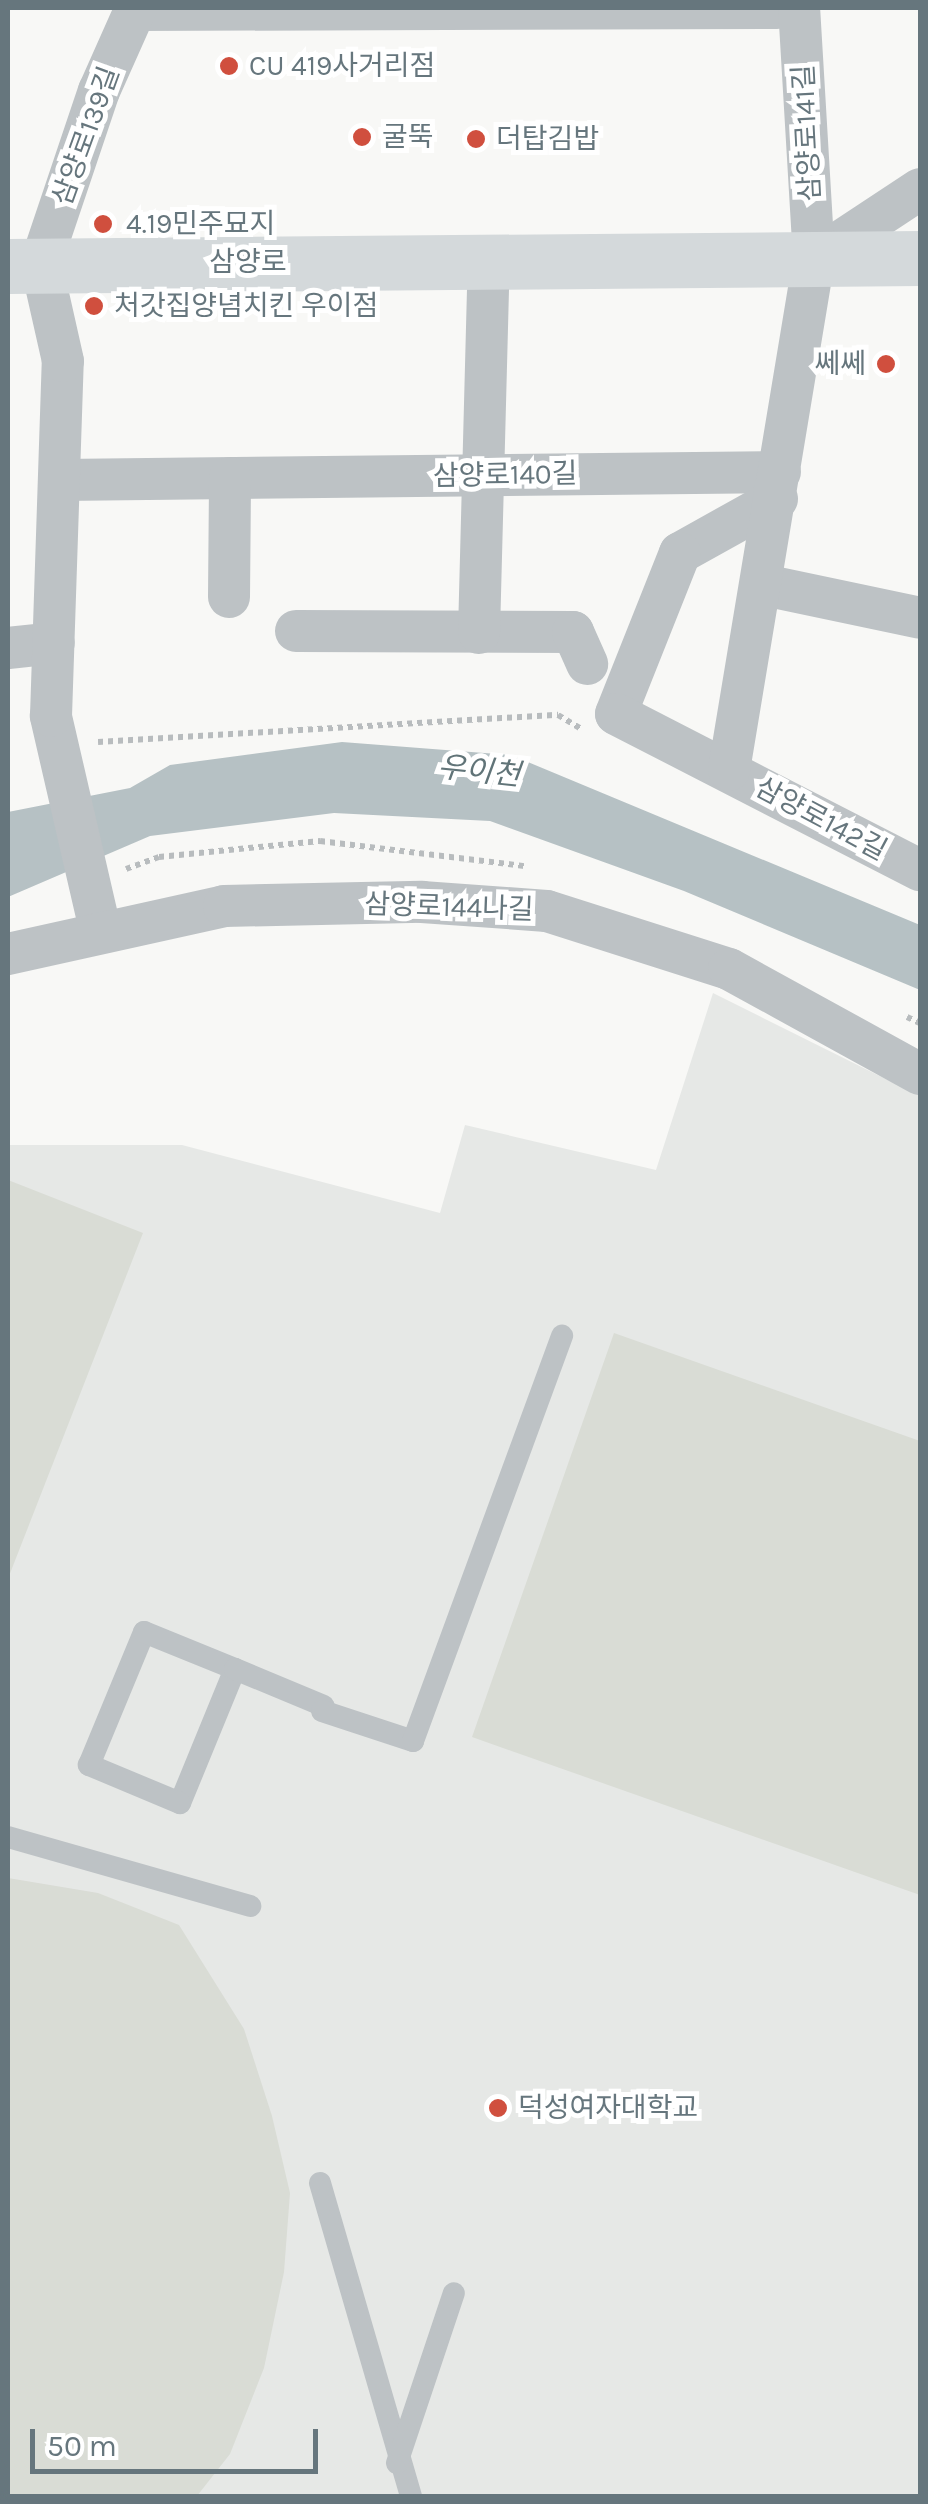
<!DOCTYPE html>
<html>
<head>
<meta charset="utf-8">
<style>
	body { margin:0 }
	#map { position:relative; width:928px; height:2504px; overflow:hidden; background:#f8f8f6; font-family:Karla,"Noto Sans KR",sans-serif }
	div>[style] { position:absolute }
	.built>* { inset:0; background:#e6e8e6 }
	.green>* { inset:0; background:#d9dcd5 }
	.water>* { inset:0; background:#b6c1c4 }
	.path>* { height:6px; margin-top:-3px; transform-origin:0; background:repeating-linear-gradient(90deg,#b8bcbe 0 5px,transparent 0 10px) }
	.lane>* { height:22px; margin:-11px; padding:0 11px; transform-origin:11px; border-radius:11px; background:#bdc2c5 }
	.street>* { height:42px; margin:-21px; padding:0 21px; transform-origin:21px; border-radius:21px; background:#bdc2c5 }
	.secondary>* { height:55px; margin:-27.5px; padding:0 27.5px; transform-origin:27.5px; border-radius:27.5px; background:#d4d9db }
	.dots>* { width:28px; height:28px; translate:-50% -50%; box-sizing:border-box; border:5px solid #fff; border-radius:50% }
	span { translate:-50% -50%; white-space:nowrap; text-align:center; line-height:1.15; -webkit-text-stroke:10px #fff; paint-order:stroke }
	.poi-label { font-size:28px; color:#66767d }
	.left { translate:0 -50%; text-align:left }
	.right { translate:-100% -50%; text-align:right }
	.street-label { font-size:28px; color:#66767d }
	.water-label { font-size:30px; color:#617478; font-style:italic }
	.frame { position:absolute; inset:0; border:10px solid #66767d; pointer-events:none }
	.scale { position:absolute; left:30px; top:2429px; width:288px; height:45px; box-sizing:border-box; border:5px solid #66767d; border-top:0; padding-left:12px; font-size:30px; line-height:35px; white-space:nowrap; color:#66767d; -webkit-text-stroke:8px #fff; paint-order:stroke }
</style>
</head>
<body>
<div id="map">
	<div class="built">
		<i style="clip-path:polygon(713px 993px,920px 1096px,920px 2496px,8px 2496px,8px 1145px,182px 1145px,440px 1213px,465px 1125px,656px 1170px)"></i>
	</div>
	<div class="green">
		<i style="clip-path:polygon(8px 1180px,143px 1233px,9px 1576px,8px 1576px)"></i>
		<i style="clip-path:polygon(614px 1333px,920px 1441px,920px 1895px,472px 1737px)"></i>
		<i style="clip-path:polygon(8px 1878px,98px 1893px,179px 1925px,244px 2029px,272px 2116px,290px 2193px,284px 2272px,264px 2368px,230px 2454px,197px 2496px,8px 2496px)"></i>
	</div>
	<div class="water">
		<i style="clip-path:polygon(342px 742px,511px 755px,920px 925px,920px 990px,684px 891px,490px 821px,334px 813px,150px 836px,8px 897px,8px 812px,130px 788px,170px 765px)"></i>
	</div>
	<div class="path">
		<i style="left:98px;top:742px;width:461px;rotate:-3.4deg"></i>
		<i style="left:558px;top:715px;width:27px;rotate:31deg"></i>
		<i style="left:126px;top:869px;width:35px;rotate:-20deg"></i>
		<i style="left:159px;top:857px;width:162px;rotate:-5.7deg"></i>
		<i style="left:320px;top:841px;width:206px;rotate:7deg"></i>
		<i style="left:907px;top:1017px;width:14px;rotate:25deg"></i>
	</div>
	<div class="lane">
		<i style="left:235px;top:1669px;width:145px;rotate:112.3deg"></i>
		<i style="left:180px;top:1803px;width:99px;rotate:-157.3deg"></i>
		<i style="left:89px;top:1765px;width:144px;rotate:-67.5deg"></i>
		<i style="left:144px;top:1632px;width:98px;rotate:22.1deg"></i>
		<i style="left:235px;top:1669px;width:96px;rotate:22.6deg"></i>
		<i style="left:322px;top:1711px;width:96px;rotate:18.2deg"></i>
		<i style="left:413px;top:1741px;width:432px;rotate:-69.8deg"></i>
		<i style="left:8px;top:1837px;width:252px;rotate:15.9deg"></i>
		<i style="left:320px;top:2183px;width:326px;rotate:73.8deg"></i>
		<i style="left:397px;top:2463px;width:179px;rotate:-71.5deg"></i>
	</div>
	<div class="street">
		<i style="left:135px;top:10px;width:642px;rotate:-0.18deg"></i>
		<i style="left:814px;top:259px;width:127px;rotate:-33.4deg"></i>
		<i style="left:61px;top:480px;width:719px;rotate:-0.64deg"></i>
		<i style="left:777px;top:499px;width:111px;rotate:150.9deg"></i>
		<i style="left:680px;top:553px;width:173px;rotate:111.7deg"></i>
		<i style="left:616px;top:714px;width:342px;rotate:27.2deg"></i>
		<i style="left:764px;top:585px;width:159px;rotate:11.9deg"></i>
		<i style="left:229px;top:597px;width:119px;rotate:-89.5deg"></i>
		<i style="left:296px;top:631px;width:277px;rotate:0.2deg"></i>
		<i style="left:573px;top:632px;width:35px;rotate:66deg"></i>
		<i style="left:479px;top:633px;width:373px;rotate:-88.5deg"></i>
		<i style="left:8px;top:648px;width:46px;rotate:-6.2deg"></i>
		<i style="left:729px;top:770px;width:518px;rotate:-80.56deg"></i>
		<i style="left:814px;top:259px;width:251px;rotate:-93.4deg"></i>
		<i style="left:100px;top:929px;width:219px;rotate:-103deg"></i>
		<i style="left:51px;top:716px;width:355px;rotate:-88.1deg"></i>
		<i style="left:63px;top:361px;width:100px;rotate:-102.7deg"></i>
		<i style="left:41px;top:263px;width:182px;rotate:-71.4deg"></i>
		<i style="left:99px;top:91px;width:91px;rotate:-66deg"></i>
		<i style="left:8px;top:954px;width:221px;rotate:-12.5deg"></i>
		<i style="left:224px;top:906px;width:198px;rotate:-1.2deg"></i>
		<i style="left:422px;top:902px;width:125px;rotate:4.1deg"></i>
		<i style="left:547px;top:911px;width:191px;rotate:17.7deg"></i>
		<i style="left:729px;top:969px;width:218px;rotate:28.8deg"></i>
	</div>
	<div class="secondary">
		<i style="left:8px;top:266px;width:912px;rotate:-0.5deg"></i>
	</div>
	<div class="dots">
		<i style="left:229px;top:66px;background:#d04f3e"></i>
		<i style="left:362px;top:137px;background:#d04f3e"></i>
		<i style="left:476px;top:139px;background:#d04f3e"></i>
		<i style="left:103px;top:224px;background:#d04f3e"></i>
		<i style="left:94px;top:306px;background:#d04f3e"></i>
		<i style="left:886px;top:364px;background:#d04f3e"></i>
		<i style="left:498px;top:2108px;background:#d04f3e"></i>
	</div>
	<div class="poi-label">
		<span class="left" style="left:249px;top:66px">CU 419사거리점</span>
		<span class="left" style="left:382px;top:137px">굴뚝</span>
		<span class="left" style="left:496px;top:139px">더탑김밥</span>
		<span class="left" style="left:126px;top:224px">4.19민주묘지</span>
		<span class="left" style="left:114px;top:306px">처갓집양념치킨 우이점</span>
		<span class="right" style="left:866px;top:364px">쎄쎄</span>
		<span class="left" style="left:518px;top:2108px">덕성여자대학교</span>
	</div>
	<div class="street-label">
		<span style="left:807px;top:133px;rotate:-93deg">삼양로141길</span>
		<span style="left:86px;top:136px;rotate:-70deg">삼양로139길</span>
		<span style="left:248px;top:262px">삼양로</span>
		<span style="left:505px;top:475px;rotate:-1deg">삼양로140길</span>
		<span style="left:821px;top:819px;rotate:28deg">삼양로142길</span>
		<span style="left:449px;top:907px;rotate:2deg">삼양로144나길</span>
	</div>
	<div class="water-label">
		<span style="left:479px;top:771px;rotate:6deg">우이천</span>
	</div>
	<div class="frame"></div>
	<div class="scale">50 m</div>
</div>
</body>
</html>
